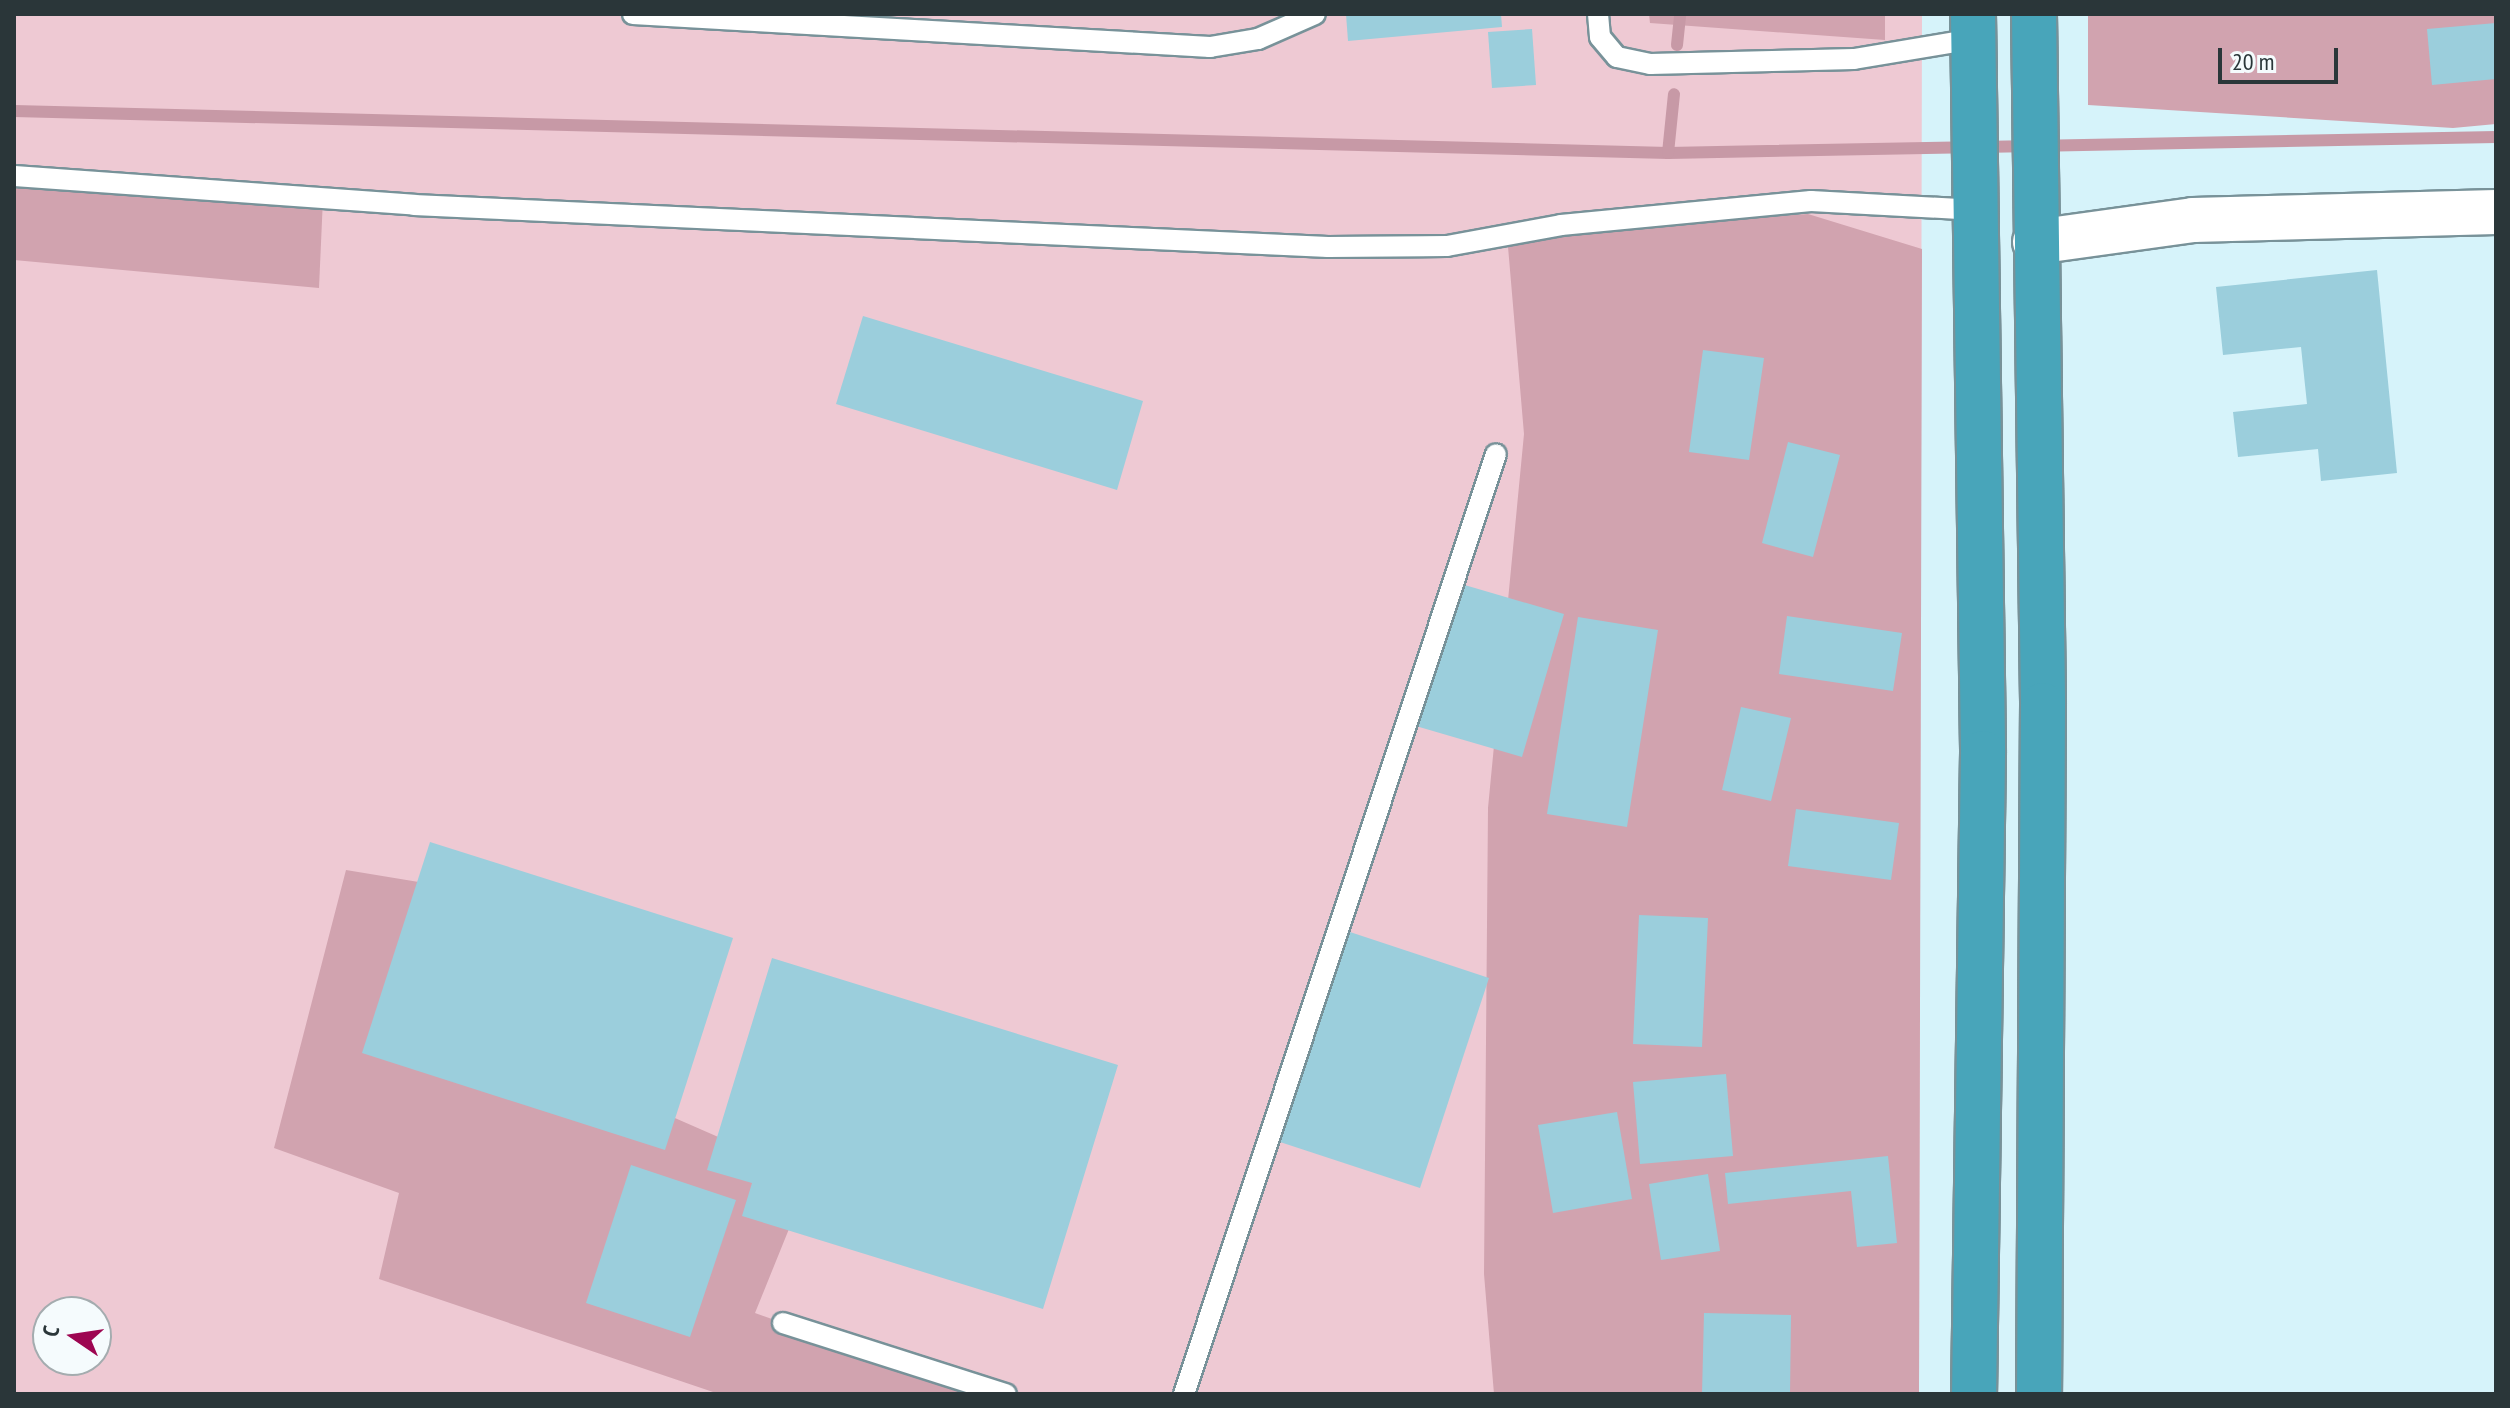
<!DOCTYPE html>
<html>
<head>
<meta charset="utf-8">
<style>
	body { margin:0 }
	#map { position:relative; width:2510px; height:1408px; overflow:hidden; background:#d6f3fa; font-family:"PT Sans Narrow",sans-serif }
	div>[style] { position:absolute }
	.green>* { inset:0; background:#eec9d3 }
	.forest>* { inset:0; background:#d1a3af }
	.stream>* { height:12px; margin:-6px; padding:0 6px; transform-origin:6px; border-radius:6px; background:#c799a6 }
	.building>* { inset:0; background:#9bcedc }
	.roads { filter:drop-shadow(2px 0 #789299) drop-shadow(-2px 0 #789299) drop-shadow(0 2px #789299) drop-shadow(0 -2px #789299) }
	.lane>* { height:20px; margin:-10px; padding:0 10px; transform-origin:10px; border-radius:10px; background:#fff }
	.secondary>* { height:44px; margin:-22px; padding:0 22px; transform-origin:22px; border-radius:22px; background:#fff }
	.highway>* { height:44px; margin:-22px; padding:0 22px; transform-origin:22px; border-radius:22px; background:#48a5ba }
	span { translate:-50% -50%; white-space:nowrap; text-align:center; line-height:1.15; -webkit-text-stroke:6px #f5fbfd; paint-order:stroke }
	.frame { position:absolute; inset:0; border:16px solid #2a3639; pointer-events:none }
	.north { position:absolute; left:32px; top:1296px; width:80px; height:80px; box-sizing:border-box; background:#f5fbfd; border:2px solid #a4acaf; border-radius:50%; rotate:283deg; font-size:22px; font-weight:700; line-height:32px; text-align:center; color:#2a3639 }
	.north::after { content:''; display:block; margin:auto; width:28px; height:36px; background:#9d0651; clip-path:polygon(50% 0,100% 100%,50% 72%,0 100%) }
	.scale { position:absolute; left:2218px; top:48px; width:120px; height:36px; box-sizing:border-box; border:4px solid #2a3639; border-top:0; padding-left:10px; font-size:24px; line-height:28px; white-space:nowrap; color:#2a3639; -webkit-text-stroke:6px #f5fbfd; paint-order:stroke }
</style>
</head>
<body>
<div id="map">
	<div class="green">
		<i style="clip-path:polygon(evenodd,14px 14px,1922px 14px,1919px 1394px,14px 1394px,14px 14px,48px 1312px,96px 1312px,96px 1360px,48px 1360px,48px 1312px)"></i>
	</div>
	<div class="forest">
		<i style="clip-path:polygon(1649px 14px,1885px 14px,1885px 40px,1650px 23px)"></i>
		<i style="clip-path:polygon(2088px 14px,2496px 14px,2496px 124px,2453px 128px,2088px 105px)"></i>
		<i style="clip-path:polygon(14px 183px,323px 198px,319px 288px,14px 260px)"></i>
		<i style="clip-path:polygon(1808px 214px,1922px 249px,1919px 1394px,1494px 1394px,1484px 1274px,1488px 808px,1524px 434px,1507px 235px)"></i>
		<i style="clip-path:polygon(346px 870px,461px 889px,437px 1014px,810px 1177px,755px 1313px,985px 1394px,719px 1394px,379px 1279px,399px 1193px,274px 1148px)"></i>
	</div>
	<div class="stream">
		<i style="left:1677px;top:45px;width:31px;rotate:-84deg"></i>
		<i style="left:14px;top:111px;width:1655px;rotate:1.45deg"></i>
		<i style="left:1668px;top:153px;width:828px;rotate:-1.11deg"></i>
		<i style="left:1668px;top:153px;width:59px;rotate:-84.2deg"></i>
	</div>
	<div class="building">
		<i style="clip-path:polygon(1346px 14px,1501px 14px,1502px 27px,1348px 41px)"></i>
		<i style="clip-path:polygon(2496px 23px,2496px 79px,2432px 85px,2427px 29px)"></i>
		<i style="clip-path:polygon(1532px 29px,1536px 85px,1492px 88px,1488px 32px)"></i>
		<i style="clip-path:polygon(2377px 270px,2397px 473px,2321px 481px,2318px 449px,2238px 457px,2233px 412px,2307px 404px,2301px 347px,2223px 355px,2216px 287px)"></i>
		<i style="clip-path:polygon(863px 316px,1143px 401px,1117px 490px,836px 404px)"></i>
		<i style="clip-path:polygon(1703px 350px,1764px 358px,1749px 460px,1689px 452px)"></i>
		<i style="clip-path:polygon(1788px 442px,1840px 455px,1813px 557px,1762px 543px)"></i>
		<i style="clip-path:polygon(1451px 581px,1564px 614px,1522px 757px,1409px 724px)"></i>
		<i style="clip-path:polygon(1787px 616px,1902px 633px,1893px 691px,1779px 674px)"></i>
		<i style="clip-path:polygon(1578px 617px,1658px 630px,1627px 827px,1547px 814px)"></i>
		<i style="clip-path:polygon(1741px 707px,1791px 718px,1771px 801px,1722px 790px)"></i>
		<i style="clip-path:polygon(1796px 809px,1899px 823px,1891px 880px,1788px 866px)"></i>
		<i style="clip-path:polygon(430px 842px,733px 938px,665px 1150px,362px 1053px)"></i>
		<i style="clip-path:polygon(1639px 915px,1708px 918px,1702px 1047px,1633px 1044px)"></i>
		<i style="clip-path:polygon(1350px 932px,1489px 978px,1420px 1188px,1280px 1142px)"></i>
		<i style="clip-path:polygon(772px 958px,1118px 1065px,1043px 1309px,742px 1216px,752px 1183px,707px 1170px)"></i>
		<i style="clip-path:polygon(1726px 1074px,1733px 1156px,1640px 1164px,1633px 1082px)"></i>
		<i style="clip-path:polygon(1617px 1112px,1632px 1199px,1553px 1213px,1538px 1125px)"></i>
		<i style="clip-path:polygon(1888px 1156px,1897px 1243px,1857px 1247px,1851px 1191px,1728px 1204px,1725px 1173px)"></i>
		<i style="clip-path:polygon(631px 1165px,736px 1200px,690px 1337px,586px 1303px)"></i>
		<i style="clip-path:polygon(1708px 1174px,1720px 1251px,1661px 1260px,1649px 1184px)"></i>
		<i style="clip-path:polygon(1704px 1313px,1791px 1315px,1790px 1394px,1702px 1394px)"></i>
	</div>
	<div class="roads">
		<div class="lane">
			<i style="left:633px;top:14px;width:578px;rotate:3.27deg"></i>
			<i style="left:1210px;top:47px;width:49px;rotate:-9.5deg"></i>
			<i style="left:1258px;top:39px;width:62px;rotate:-23.7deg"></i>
			<i style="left:1598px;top:14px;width:23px;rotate:85deg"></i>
			<i style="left:1600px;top:37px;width:26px;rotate:50deg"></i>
			<i style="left:1617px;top:57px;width:34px;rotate:12deg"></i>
			<i style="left:1650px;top:64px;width:204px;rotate:-1.4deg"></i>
			<i style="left:1854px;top:59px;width:122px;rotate:-9.5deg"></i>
			<i style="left:14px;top:176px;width:401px;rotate:4.1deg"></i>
			<i style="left:414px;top:205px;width:915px;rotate:2.63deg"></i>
			<i style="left:1328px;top:247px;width:119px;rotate:-0.5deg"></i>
			<i style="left:1447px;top:246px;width:116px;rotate:-10.4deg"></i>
			<i style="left:1561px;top:225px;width:251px;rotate:-5.5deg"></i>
			<i style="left:1811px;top:201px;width:166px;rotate:3.1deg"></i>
			<i style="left:783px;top:1323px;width:234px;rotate:17.7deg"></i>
			<i style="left:1184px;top:1394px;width:990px;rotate:-71.64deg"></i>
		</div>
		<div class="secondary">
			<i style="left:2035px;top:242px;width:160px;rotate:-7.9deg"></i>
			<i style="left:2193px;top:220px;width:303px;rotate:-1.5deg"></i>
		</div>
		<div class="highway">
			<i style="left:1973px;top:14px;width:739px;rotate:89.22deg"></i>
			<i style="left:1983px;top:753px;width:641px;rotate:90.8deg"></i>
			<i style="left:2034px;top:14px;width:691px;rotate:89.25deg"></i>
			<i style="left:2043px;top:705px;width:689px;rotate:90.33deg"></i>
		</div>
	</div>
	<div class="frame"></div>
	<div class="north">С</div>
	<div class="scale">20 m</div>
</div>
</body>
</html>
